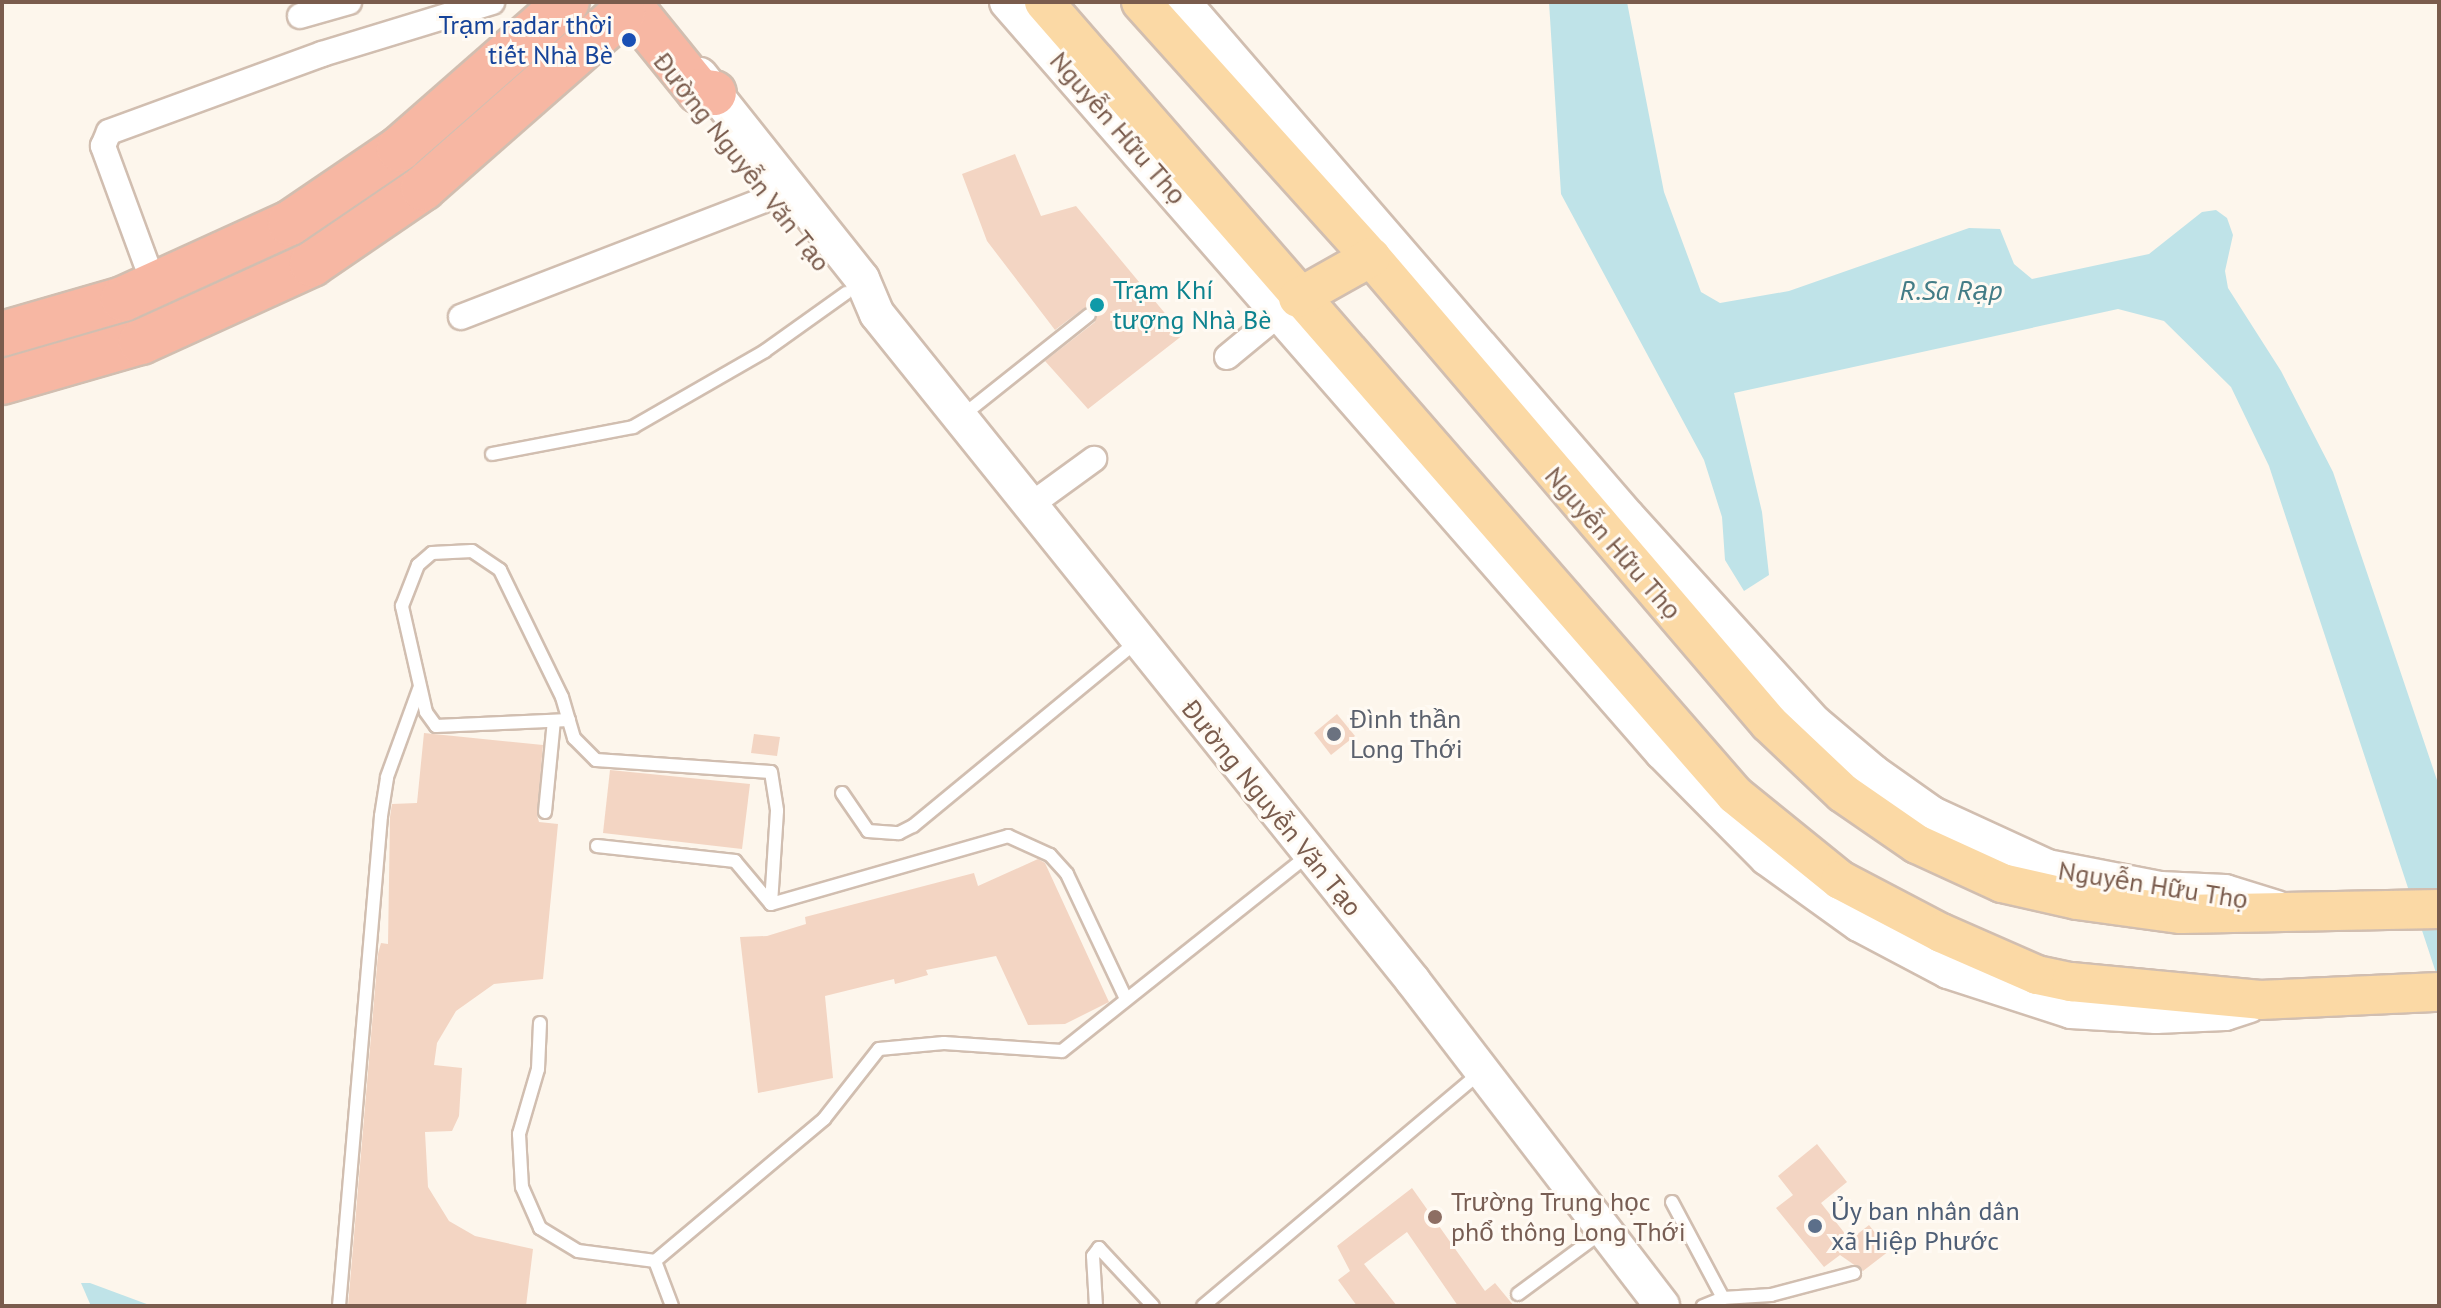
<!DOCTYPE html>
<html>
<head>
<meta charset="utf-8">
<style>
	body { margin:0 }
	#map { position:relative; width:2441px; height:1308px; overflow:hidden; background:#fdf6ec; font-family:"PT Sans",sans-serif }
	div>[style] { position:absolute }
	.water>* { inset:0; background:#bfe3e8 }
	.building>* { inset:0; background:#f3d5c3 }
	.roads { filter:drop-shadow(2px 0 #d1beb0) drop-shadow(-2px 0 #d1beb0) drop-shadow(0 2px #d1beb0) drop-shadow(0 -2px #d1beb0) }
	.lane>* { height:12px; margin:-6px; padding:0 6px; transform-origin:6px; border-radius:6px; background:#fff }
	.street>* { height:24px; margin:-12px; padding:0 12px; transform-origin:12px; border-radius:12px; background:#fff }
	.secondary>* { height:34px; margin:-17px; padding:0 17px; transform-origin:17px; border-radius:17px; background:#fff }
	.primary>* { height:38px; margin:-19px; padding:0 19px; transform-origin:19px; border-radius:19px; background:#fbd9a5 }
	.highway>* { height:44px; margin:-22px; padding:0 22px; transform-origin:22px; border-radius:22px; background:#f7b7a3 }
	.dots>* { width:22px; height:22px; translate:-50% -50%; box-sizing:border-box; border:4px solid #fffaf3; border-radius:50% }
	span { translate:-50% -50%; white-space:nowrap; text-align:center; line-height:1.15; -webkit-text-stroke:6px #fffaf3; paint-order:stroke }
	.transit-label { font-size:26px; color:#164399 }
	.right { translate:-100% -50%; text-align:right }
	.street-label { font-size:26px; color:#7a5c4d }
	.culture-label { font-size:26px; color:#0d838f }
	.left { translate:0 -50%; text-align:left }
	.worship-label { font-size:26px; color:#5b616d }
	.education-label { font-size:26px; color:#785e54 }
	.service-label { font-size:26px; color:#4e5e75 }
	.water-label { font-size:28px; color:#437c86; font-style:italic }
	.frame { position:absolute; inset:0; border:4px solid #7a5c4d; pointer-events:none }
</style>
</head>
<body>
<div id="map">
	<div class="water">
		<i style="clip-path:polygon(1549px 2px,1627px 2px,1664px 192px,1701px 292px,1720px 303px,1789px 291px,1969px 228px,2000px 229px,2014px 264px,2032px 279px,2149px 254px,2202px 212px,2216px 210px,2227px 218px,2233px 235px,2225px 271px,2228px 288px,2281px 371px,2333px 472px,2439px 786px,2439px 982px,2269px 466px,2231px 387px,2164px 321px,2118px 309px,1734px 393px,1762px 512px,1769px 575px,1744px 591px,1725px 560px,1722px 517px,1704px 460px,1561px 194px)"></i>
		<i style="clip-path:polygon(81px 1283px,90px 1283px,152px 1306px,91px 1306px)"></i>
	</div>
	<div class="building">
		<i style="clip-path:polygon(1015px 154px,1041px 216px,1076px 206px,1183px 335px,1088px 409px,1045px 361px,1095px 322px,1096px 310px,1084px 308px,1055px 330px,987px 241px,962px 174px)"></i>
		<i style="clip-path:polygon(1337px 714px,1355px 736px,1331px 755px,1314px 733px)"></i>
		<i style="clip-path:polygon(424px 733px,543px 745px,537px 815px,539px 822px,558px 824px,543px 979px,494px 984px,456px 1011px,437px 1043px,434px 1065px,462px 1068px,459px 1116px,452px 1131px,425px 1132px,428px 1187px,449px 1221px,475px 1236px,533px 1249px,526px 1306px,348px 1306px,378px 954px,381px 943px,388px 944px,390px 817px,392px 804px,417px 803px)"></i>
		<i style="clip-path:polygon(754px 734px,780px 737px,777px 756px,751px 753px)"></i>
		<i style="clip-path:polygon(610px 770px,750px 784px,742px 849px,603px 833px)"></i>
		<i style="clip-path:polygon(1038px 859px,1045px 863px,1109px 1002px,1065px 1024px,1028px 1025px,996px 956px,926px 970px,928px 975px,895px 984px,894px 979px,825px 996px,833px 1078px,758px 1093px,740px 937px,767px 936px,806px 924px,805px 917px,974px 873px,978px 886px)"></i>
		<i style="clip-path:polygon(1817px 1144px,1847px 1182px,1821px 1203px,1850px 1240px,1869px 1225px,1889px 1251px,1863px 1271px,1840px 1255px,1824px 1267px,1776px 1208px,1793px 1195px,1778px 1176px)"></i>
		<i style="clip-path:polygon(1412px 1188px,1485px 1291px,1495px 1283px,1514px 1306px,1458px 1306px,1407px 1232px,1364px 1264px,1397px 1306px,1357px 1306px,1338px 1280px,1350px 1271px,1337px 1246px)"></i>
	</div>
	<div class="roads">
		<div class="lane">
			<i style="left:962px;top:416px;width:162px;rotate:-38.5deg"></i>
			<i style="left:492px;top:454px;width:144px;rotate:-10.8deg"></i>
			<i style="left:633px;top:427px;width:152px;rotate:-29.9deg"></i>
			<i style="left:765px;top:351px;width:100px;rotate:-35.6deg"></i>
			<i style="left:569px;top:720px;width:133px;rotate:177.4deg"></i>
			<i style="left:436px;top:726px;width:17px;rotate:-126deg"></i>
			<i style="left:426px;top:712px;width:109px;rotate:-102.8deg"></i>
			<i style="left:402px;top:606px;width:44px;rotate:-68.7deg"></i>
			<i style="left:418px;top:565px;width:18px;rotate:-41deg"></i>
			<i style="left:432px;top:553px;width:40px;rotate:-2.9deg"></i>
			<i style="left:472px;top:551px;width:34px;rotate:34deg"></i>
			<i style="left:500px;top:570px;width:141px;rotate:64deg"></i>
			<i style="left:562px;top:697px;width:43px;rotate:73.7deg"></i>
			<i style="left:574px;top:738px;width:31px;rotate:45deg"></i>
			<i style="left:596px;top:760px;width:175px;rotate:3.9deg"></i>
			<i style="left:771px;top:772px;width:39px;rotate:81deg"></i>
			<i style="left:777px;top:811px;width:93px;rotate:93.7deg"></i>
			<i style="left:842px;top:793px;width:46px;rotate:55.6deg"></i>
			<i style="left:868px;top:831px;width:31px;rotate:4deg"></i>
			<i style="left:899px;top:833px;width:16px;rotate:-27deg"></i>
			<i style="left:913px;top:826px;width:289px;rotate:-39.5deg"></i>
			<i style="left:545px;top:812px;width:91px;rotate:-84.4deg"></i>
			<i style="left:597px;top:846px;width:139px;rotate:6.2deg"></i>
			<i style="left:735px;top:861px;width:56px;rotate:50.1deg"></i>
			<i style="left:771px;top:904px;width:247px;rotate:-16deg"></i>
			<i style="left:1008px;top:836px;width:46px;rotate:24.3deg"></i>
			<i style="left:1050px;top:855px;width:25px;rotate:48deg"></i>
			<i style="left:1067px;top:874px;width:138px;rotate:64.7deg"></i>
			<i style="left:540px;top:1023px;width:46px;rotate:92.5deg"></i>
			<i style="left:538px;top:1069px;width:68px;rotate:106.3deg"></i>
			<i style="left:519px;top:1134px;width:53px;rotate:86.8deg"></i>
			<i style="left:522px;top:1187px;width:45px;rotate:66.3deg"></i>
			<i style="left:540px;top:1228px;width:44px;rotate:31.2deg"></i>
			<i style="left:578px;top:1251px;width:78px;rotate:7.4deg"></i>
			<i style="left:655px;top:1261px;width:221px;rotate:-40deg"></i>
			<i style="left:824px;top:1119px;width:89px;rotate:-51.8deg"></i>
			<i style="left:879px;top:1049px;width:65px;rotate:-5.3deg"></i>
			<i style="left:944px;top:1043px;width:118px;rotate:3.9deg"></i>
			<i style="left:1062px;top:1051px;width:317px;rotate:-38.5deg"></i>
			<i style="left:1672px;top:1202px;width:109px;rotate:62deg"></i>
			<i style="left:1723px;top:1298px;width:22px;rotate:158deg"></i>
			<i style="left:655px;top:1261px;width:48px;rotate:69.3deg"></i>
			<i style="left:1518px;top:1294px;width:104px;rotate:-36.4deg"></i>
			<i style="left:1723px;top:1298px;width:48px;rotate:-3.6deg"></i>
			<i style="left:1771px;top:1295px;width:86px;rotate:-14.8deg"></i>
			<i style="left:339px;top:1306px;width:492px;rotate:-85.1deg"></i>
			<i style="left:381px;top:816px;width:39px;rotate:-81deg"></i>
			<i style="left:387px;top:777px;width:94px;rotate:-70deg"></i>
			<i style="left:1096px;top:1306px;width:50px;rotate:-93.4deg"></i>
			<i style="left:1093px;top:1256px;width:10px;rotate:-53deg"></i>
			<i style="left:1099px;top:1248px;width:79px;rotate:47deg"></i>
			<i style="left:1203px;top:1306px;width:362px;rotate:-40.1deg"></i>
		</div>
		<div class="street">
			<i style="left:300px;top:16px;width:51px;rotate:-15.9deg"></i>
			<i style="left:146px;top:263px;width:125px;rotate:-110.2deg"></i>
			<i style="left:103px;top:146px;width:15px;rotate:-67deg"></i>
			<i style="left:109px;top:132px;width:227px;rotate:-20.1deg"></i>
			<i style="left:322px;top:54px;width:178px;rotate:-17deg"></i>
			<i style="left:461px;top:317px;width:331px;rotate:-21.1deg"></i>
			<i style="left:1227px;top:357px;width:82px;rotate:-39.5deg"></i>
			<i style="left:1032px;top:504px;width:77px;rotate:-36deg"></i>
		</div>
		<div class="secondary">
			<i style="left:1007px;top:2px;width:996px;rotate:48.87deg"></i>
			<i style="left:1662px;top:752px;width:149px;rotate:45.3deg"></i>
			<i style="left:1767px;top:858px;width:113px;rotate:35.7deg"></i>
			<i style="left:1859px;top:924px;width:101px;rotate:27.8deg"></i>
			<i style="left:1948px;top:971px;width:129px;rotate:18deg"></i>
			<i style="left:2071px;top:1011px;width:85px;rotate:3.4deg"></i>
			<i style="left:2156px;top:1016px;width:69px;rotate:-2.5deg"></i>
			<i style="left:2225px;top:1013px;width:25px;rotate:-18deg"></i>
			<i style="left:1183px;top:2px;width:679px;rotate:49.18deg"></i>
			<i style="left:1627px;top:516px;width:280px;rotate:47.8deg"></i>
			<i style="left:1815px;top:723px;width:76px;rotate:40.2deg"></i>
			<i style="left:1873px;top:772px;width:72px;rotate:35.4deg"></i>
			<i style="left:1932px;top:814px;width:127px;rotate:24.7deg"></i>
			<i style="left:2047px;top:867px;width:115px;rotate:11deg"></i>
			<i style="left:2160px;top:889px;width:65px;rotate:2.6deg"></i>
			<i style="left:2225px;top:892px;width:54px;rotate:17.1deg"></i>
			<i style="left:700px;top:75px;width:260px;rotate:51.5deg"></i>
			<i style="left:862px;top:279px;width:38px;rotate:67deg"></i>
			<i style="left:877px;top:314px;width:856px;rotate:51.21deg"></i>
			<i style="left:1413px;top:981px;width:409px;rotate:52.5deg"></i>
		</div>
		<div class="primary">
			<i style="left:1044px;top:2px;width:1052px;rotate:48.93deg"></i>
			<i style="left:1735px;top:795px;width:135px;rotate:39deg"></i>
			<i style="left:1840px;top:880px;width:114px;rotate:27.7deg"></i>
			<i style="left:1941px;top:933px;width:105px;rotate:23.6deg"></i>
			<i style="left:2037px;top:975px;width:35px;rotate:12deg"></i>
			<i style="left:2071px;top:982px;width:190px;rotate:5.4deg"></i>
			<i style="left:2260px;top:1000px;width:179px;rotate:-2.6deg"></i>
			<i style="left:1141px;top:2px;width:343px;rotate:48deg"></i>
			<i style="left:1371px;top:257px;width:613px;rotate:49.5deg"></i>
			<i style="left:1769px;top:723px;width:102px;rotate:43.4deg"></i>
			<i style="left:1843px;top:793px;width:90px;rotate:34.6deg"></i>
			<i style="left:1917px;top:844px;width:94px;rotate:24.6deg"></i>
			<i style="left:2002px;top:883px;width:77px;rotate:12.8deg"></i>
			<i style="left:2077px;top:900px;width:105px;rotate:7.7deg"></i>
			<i style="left:2181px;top:914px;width:258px;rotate:-1.1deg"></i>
			<i style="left:1298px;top:298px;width:84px;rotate:-29.3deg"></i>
		</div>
		<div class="highway">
			<i style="left:627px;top:2px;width:114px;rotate:51deg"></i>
			<i style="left:699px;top:91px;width:15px;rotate:8deg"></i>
			<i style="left:2px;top:334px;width:126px;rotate:-16.1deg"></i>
			<i style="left:123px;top:299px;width:183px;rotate:-24.5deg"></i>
			<i style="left:290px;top:223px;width:132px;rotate:-34.2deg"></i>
			<i style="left:399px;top:149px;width:223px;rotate:-41.2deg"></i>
			<i style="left:2px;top:382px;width:145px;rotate:-16.1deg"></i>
			<i style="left:141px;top:342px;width:188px;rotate:-24.5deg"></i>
			<i style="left:312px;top:264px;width:135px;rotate:-34.4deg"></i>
			<i style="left:423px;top:188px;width:266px;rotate:-41.3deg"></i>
		</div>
	</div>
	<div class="dots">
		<i style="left:629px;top:40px;background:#1a4fb4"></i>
		<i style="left:1097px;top:305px;background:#0f9aa8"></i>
		<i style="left:1334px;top:734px;background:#6b7280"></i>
		<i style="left:1435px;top:1217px;background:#8d6e63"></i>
		<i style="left:1815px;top:1226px;background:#5c6f8a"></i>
	</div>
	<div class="transit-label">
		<span class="right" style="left:613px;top:40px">Trạm radar thời<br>tiết Nhà Bè</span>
	</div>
	<div class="street-label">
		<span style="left:1118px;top:128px;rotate:49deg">Nguyễn Hữu Thọ</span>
		<span style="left:742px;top:162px;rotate:52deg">Đường Nguyễn Văn Tạo</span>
		<span style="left:1613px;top:543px;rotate:49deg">Nguyễn Hữu Thọ</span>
		<span style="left:1272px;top:808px;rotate:51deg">Đường Nguyễn Văn Tạo</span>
		<span style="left:2153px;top:885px;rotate:9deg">Nguyễn Hữu Thọ</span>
	</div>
	<div class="culture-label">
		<span class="left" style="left:1113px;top:305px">Trạm Khí<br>tượng Nhà Bè</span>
	</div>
	<div class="worship-label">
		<span class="left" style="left:1350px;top:734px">Đình thần<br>Long Thới</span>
	</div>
	<div class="education-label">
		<span class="left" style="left:1451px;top:1217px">Trường Trung học<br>phổ thông Long Thới</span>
	</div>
	<div class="service-label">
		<span class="left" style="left:1831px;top:1226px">Ủy ban nhân dân<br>xã Hiệp Phước</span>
	</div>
	<div class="water-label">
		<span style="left:1951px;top:290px">R.Sa Rạp</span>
	</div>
	<div class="frame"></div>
</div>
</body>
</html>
